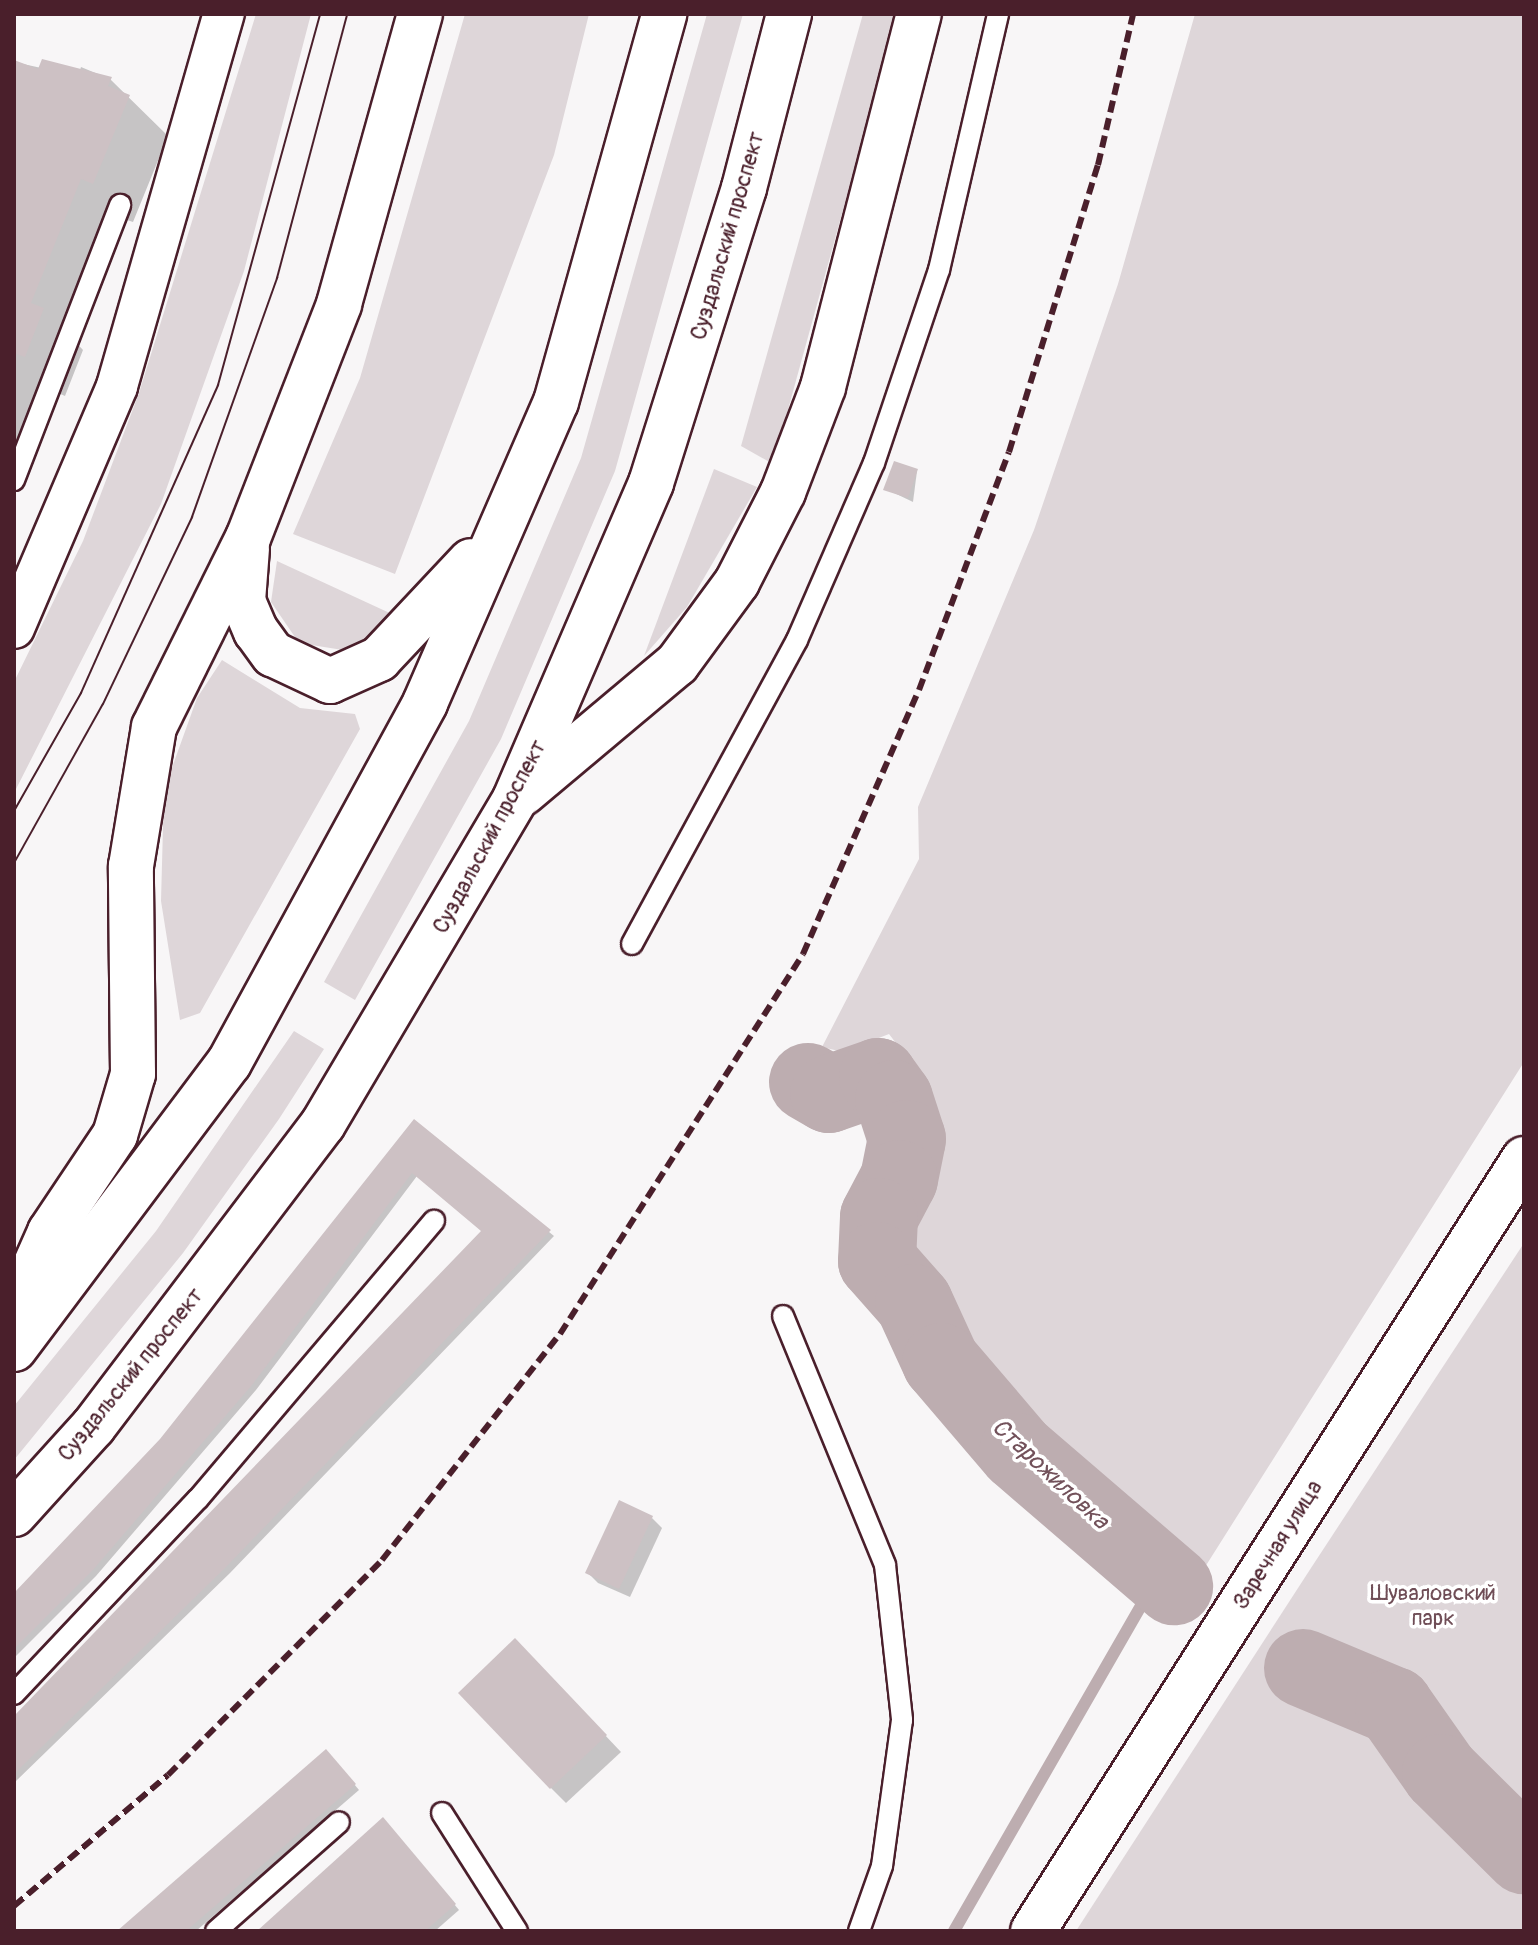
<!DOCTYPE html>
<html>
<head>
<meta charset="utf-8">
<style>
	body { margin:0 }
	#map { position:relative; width:1538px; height:1945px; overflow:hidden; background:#f8f6f7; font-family:Pangolin,sans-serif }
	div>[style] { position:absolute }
	.green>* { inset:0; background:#ded6d9 }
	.water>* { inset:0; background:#bdadb0 }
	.shadow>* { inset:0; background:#0003 }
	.stream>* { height:12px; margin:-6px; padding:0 6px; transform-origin:6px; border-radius:6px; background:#bdadb0 }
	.river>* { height:78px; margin:-39px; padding:0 39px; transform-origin:39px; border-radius:39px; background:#bdadb0 }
	.building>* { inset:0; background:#cdc1c4 }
	.roads { filter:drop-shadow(2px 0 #4a1f2b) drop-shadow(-2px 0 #4a1f2b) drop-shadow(0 2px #4a1f2b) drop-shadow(0 -2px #4a1f2b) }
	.lane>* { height:20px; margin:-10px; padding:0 10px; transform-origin:10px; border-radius:10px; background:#fff }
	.street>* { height:40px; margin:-20px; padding:0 20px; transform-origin:20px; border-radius:20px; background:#fff }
	.secondary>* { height:44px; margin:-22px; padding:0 22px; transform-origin:22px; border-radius:22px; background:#fff }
	.tram>* { height:2px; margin:-1px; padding:0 1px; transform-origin:1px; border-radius:1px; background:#4a1f2b }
	.rail>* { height:6px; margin-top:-3px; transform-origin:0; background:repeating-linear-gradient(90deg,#4a1f2b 0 12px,transparent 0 18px) }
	span { translate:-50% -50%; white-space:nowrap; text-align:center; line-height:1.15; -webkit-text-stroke:7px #fff; paint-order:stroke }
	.street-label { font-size:22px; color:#4a1f2b }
	.park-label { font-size:22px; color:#6f4d56 }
	.water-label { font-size:24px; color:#72515a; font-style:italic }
	.frame { position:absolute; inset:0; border:16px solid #4a1f2b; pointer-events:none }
</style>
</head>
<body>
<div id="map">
	<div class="green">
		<i style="clip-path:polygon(256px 14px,311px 14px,244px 271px,161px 504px,14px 793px,14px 682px,83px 541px,139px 393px)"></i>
		<i style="clip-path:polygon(465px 14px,589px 14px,554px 155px,395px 574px,293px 534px,360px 378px)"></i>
		<i style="clip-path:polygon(707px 14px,743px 14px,615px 471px,501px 739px,355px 1000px,324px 982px,469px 721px,581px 458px)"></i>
		<i style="clip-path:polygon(863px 14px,897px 14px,773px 464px,741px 446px)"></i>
		<i style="clip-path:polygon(1195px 14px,1524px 14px,1524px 1062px,1200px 1575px,1055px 1462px,956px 1360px,897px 1227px,921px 1147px,902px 1051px,889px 1034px,843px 1052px,822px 1047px,919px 859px,918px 807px,1034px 530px,1118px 284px)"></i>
		<i style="clip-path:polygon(714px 469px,757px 487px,687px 607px,644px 656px)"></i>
		<i style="clip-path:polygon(277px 561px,394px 615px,379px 634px,349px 651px,299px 643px,271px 602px)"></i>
		<i style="clip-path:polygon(222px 660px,300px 708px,355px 714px,360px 729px,200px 1013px,180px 1020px,161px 901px,164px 790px,197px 698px)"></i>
		<i style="clip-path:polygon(294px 1031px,324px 1049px,279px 1119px,183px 1253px,14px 1460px,14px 1406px,156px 1231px)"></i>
		<i style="clip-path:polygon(1524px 1243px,1524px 1931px,1076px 1931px,1311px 1568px)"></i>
	</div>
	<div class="water">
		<i style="clip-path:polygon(868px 1062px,887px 1075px,894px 1099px,871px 1089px,825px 1108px,805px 1088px,812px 1075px,836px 1084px)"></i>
	</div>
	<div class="shadow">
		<i style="clip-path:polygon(14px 62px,78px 76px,81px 67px,110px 79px,168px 136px,133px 222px,121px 218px,72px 338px,83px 350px,65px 396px,51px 390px,14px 481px)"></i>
		<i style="clip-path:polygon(917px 471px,913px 502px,886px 489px)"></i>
		<i style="clip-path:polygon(414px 1122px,554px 1236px,230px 1573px,14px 1783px,14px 1719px,483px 1231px,417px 1176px,256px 1390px,96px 1576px,14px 1658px,14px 1596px,161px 1440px)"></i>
		<i style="clip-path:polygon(652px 1518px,662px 1528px,630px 1597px,598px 1583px,588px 1573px)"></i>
		<i style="clip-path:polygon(531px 1657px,621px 1752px,566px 1803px,551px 1788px)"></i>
		<i style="clip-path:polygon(331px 1756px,359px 1790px,196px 1931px,120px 1931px)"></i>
		<i style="clip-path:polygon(388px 1824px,459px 1910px,435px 1931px,260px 1931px)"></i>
	</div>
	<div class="stream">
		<i style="left:954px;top:1931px;width:413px;rotate:-60.1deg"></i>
	</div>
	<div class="river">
		<i style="left:808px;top:1082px;width:24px;rotate:30deg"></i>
		<i style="left:829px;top:1094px;width:52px;rotate:-19.1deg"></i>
		<i style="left:878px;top:1077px;width:27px;rotate:54deg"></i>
		<i style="left:894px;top:1099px;width:42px;rotate:72deg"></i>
		<i style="left:907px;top:1139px;width:41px;rotate:101.3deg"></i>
		<i style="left:899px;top:1179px;width:43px;rotate:117.8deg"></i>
		<i style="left:879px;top:1217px;width:44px;rotate:92.6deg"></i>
		<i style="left:877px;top:1261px;width:56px;rotate:48.6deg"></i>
		<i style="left:914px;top:1303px;width:65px;rotate:65.4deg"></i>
		<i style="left:941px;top:1362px;width:118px;rotate:49.5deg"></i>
		<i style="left:1018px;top:1452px;width:206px;rotate:40.7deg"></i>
		<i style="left:1303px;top:1668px;width:99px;rotate:22.7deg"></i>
		<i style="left:1394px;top:1706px;width:82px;rotate:55deg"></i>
		<i style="left:1441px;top:1773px;width:117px;rotate:44.7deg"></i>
	</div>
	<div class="building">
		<i style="clip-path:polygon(42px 59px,112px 77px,108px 86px,130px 95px,93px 184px,81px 179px,31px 303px,44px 308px,25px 357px,14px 353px,14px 60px,38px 69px)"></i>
		<i style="clip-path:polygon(894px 461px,918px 469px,908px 498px,883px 490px)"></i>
		<i style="clip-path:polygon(414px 1119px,551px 1230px,225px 1568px,14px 1774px,14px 1716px,481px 1231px,412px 1173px,252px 1385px,92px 1571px,14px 1649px,14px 1593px,160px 1439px)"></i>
		<i style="clip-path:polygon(619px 1500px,653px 1516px,619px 1589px,585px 1573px)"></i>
		<i style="clip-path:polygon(515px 1638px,607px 1735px,550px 1789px,458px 1693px)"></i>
		<i style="clip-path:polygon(326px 1749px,356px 1784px,186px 1931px,117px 1931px)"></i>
		<i style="clip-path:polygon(383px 1817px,456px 1904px,425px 1931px,257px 1931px)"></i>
	</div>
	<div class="roads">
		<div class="lane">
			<i style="left:14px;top:480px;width:295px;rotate:-68.9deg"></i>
			<i style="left:632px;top:944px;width:346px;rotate:-61.5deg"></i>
			<i style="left:797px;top:640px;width:193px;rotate:-66.5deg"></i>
			<i style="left:874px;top:463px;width:204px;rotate:-71.4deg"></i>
			<i style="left:939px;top:270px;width:263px;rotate:-77deg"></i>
			<i style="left:783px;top:1316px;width:269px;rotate:67.7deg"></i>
			<i style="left:885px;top:1565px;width:156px;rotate:83.7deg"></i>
			<i style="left:902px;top:1720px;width:147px;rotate:97.8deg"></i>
			<i style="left:882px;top:1866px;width:69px;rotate:109.5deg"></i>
			<i style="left:14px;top:1694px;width:268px;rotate:-46.7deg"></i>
			<i style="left:198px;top:1499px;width:365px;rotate:-49.7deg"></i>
			<i style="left:442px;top:1813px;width:140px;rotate:57.6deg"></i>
			<i style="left:216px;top:1931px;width:164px;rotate:-41.5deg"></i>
		</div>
		<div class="street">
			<i style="left:14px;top:628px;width:263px;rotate:-66.9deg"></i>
			<i style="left:117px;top:386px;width:387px;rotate:-74deg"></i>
		</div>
		<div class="secondary">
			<i style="left:247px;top:548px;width:53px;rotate:94.3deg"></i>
			<i style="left:243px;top:601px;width:33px;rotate:67deg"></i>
			<i style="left:256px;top:631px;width:29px;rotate:54deg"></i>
			<i style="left:273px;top:654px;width:63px;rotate:25.3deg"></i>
			<i style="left:330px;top:681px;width:54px;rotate:-24.2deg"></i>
			<i style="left:379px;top:659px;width:134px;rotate:-46.8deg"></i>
			<i style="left:523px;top:793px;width:201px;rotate:-40deg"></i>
			<i style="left:677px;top:664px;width:102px;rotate:-53.8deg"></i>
			<i style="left:737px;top:582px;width:101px;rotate:-62.9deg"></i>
			<i style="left:783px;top:492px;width:112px;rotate:-69.1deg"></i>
			<i style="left:823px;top:387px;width:385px;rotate:-75.6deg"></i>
			<i style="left:14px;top:1313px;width:89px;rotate:-66deg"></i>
			<i style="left:50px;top:1232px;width:117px;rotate:-56.2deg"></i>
			<i style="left:115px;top:1135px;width:64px;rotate:-73.6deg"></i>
			<i style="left:133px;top:1074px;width:208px;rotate:-90.6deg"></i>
			<i style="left:131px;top:866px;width:141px;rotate:-80.6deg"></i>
			<i style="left:154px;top:727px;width:211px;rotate:-63.6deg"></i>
			<i style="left:248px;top:538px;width:251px;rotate:-68.7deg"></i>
			<i style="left:339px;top:304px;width:301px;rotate:-74.4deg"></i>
			<i style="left:14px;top:1349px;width:358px;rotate:-53.1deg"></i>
			<i style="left:229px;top:1063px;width:410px;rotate:-61.4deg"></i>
			<i style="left:425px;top:703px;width:328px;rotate:-66.5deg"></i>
			<i style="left:556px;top:402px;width:403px;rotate:-74.4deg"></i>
			<i style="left:14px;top:1514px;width:118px;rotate:-47.8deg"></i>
			<i style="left:93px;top:1427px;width:380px;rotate:-52.8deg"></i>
			<i style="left:323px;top:1124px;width:377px;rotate:-59.4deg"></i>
			<i style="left:515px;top:799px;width:344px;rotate:-66.7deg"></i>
			<i style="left:651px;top:483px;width:309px;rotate:-72.5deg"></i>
			<i style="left:744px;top:188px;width:180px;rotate:-75.5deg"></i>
			<i style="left:1033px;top:1931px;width:915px;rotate:-57.54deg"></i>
		</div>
	</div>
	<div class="tram">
		<i style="left:14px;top:811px;width:136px;rotate:-60.4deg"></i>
		<i style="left:81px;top:693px;width:337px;rotate:-66deg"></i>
		<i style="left:218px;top:385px;width:385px;rotate:-74.6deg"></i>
		<i style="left:14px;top:863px;width:182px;rotate:-60.8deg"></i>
		<i style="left:103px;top:704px;width:207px;rotate:-64.5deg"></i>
		<i style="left:192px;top:517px;width:254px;rotate:-70.4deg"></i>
		<i style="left:277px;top:278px;width:273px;rotate:-75.1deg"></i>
	</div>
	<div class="rail">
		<i style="left:14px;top:1906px;width:202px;rotate:-40.4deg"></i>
		<i style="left:168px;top:1775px;width:303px;rotate:-45.1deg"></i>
		<i style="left:382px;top:1560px;width:288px;rotate:-51.8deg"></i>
		<i style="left:560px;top:1334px;width:451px;rotate:-57.4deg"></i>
		<i style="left:803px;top:954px;width:288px;rotate:-66.3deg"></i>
		<i style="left:919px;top:690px;width:254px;rotate:-69.3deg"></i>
		<i style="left:1009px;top:452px;width:300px;rotate:-72.8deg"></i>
		<i style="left:1098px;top:165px;width:155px;rotate:-76.9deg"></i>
	</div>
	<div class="street-label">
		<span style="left:728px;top:236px;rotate:-74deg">Суздальский проспект</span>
		<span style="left:490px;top:837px;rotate:-62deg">Суздальский проспект</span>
		<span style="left:131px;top:1375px;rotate:-51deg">Суздальский проспект</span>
		<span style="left:1278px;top:1545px;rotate:-58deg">Заречная улица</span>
	</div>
	<div class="park-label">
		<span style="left:1433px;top:1606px">Шуваловский<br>парк</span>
	</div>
	<div class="water-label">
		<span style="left:1050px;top:1474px;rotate:43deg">Старожиловка</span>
	</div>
	<div class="frame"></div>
</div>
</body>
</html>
